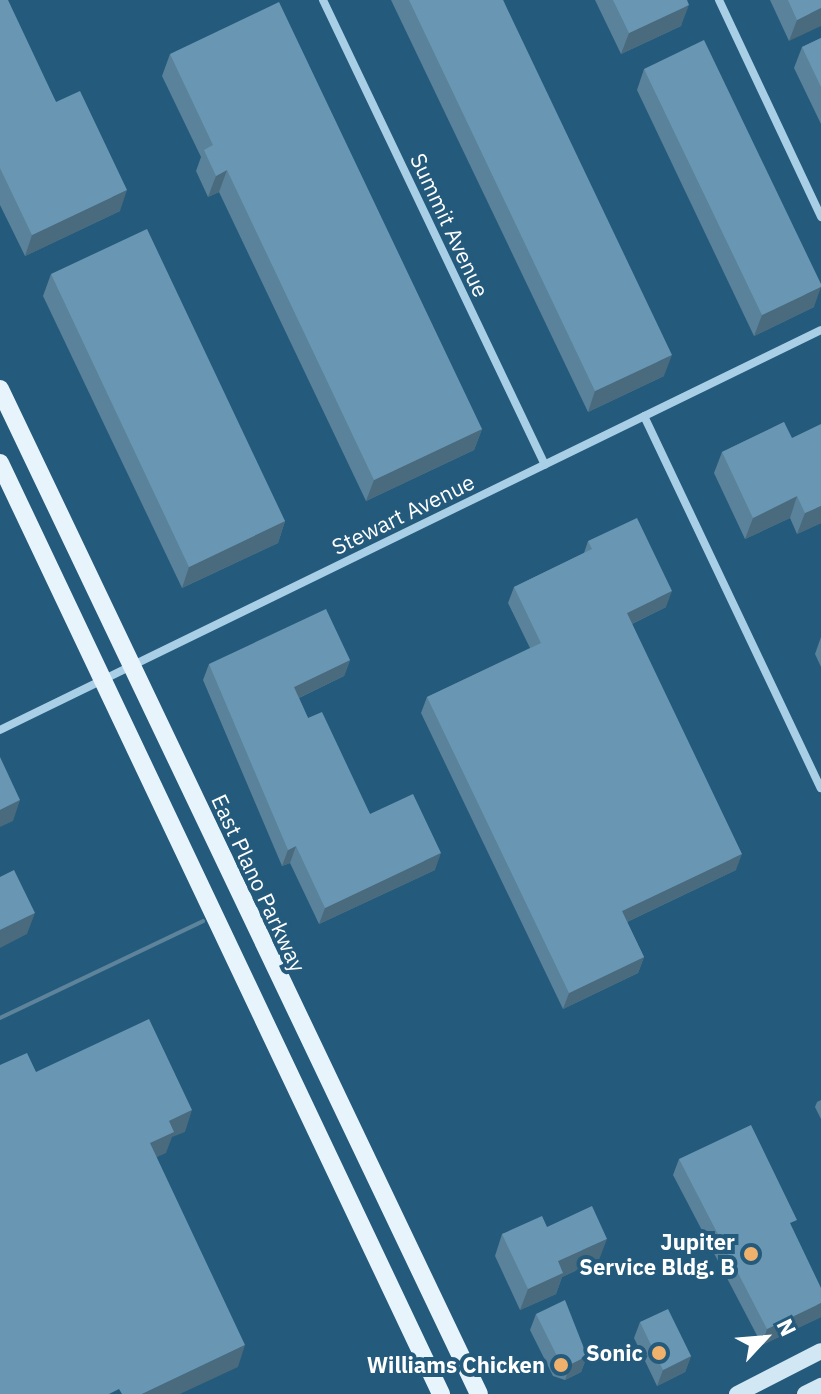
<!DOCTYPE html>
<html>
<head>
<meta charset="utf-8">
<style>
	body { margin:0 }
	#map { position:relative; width:821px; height:1394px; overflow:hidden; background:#245a7b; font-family:"IBM Plex Sans",sans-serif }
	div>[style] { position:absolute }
	.stream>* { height:4px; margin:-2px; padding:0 2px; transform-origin:2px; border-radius:2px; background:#5e849c }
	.minor>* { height:8px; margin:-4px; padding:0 4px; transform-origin:4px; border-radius:4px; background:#a8cfe5 }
	.secondary>* { height:16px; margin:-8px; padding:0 8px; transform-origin:8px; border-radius:8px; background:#d1e7f4 }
	.primary>* { height:18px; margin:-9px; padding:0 9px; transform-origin:9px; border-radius:9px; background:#e8f4fc }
	.wall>* { inset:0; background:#5a829a }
	.shaded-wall>* { inset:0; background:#4a6a7d }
	.building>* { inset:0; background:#6997b3 }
	.dots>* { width:22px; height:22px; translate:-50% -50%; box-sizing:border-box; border:4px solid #245a7b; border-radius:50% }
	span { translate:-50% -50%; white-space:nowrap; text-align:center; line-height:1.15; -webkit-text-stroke:8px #245a7b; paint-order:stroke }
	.street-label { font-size:22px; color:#fff }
	.poi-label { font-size:22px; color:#fff; font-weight:700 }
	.right { translate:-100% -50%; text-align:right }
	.north { position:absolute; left:725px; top:1298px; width:80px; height:80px; -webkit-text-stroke:6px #245a7b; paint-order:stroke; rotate:64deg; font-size:22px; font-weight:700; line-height:32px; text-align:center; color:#fff }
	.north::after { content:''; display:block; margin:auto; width:28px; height:36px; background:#fff; clip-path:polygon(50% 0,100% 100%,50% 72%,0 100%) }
</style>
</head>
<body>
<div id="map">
	<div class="stream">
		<i style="left:0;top:1018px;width:225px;rotate:-25.5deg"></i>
	</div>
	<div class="minor">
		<i style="left:323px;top:0;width:515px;rotate:64.48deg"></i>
		<i style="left:719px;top:0;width:240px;rotate:64.8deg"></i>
		<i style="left:644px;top:416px;width:412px;rotate:64.6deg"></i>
		<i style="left:0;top:730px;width:913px;rotate:-25.98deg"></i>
	</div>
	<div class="secondary">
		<i style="left:737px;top:1394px;width:94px;rotate:-27.1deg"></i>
		<i style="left:805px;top:1394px;width:18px;rotate:-27deg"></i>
	</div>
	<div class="primary">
		<i style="left:0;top:389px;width:1113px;rotate:64.52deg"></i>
		<i style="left:0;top:463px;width:1030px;rotate:64.65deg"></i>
	</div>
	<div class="wall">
		<i style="clip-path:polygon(0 0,56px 102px,120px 211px,25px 256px,0 205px)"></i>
		<i style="clip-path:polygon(391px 0,503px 0,664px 376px,588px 412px)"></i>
		<i style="clip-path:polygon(595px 0,687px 0,681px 26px,621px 54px)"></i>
		<i style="clip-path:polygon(770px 0,821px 0,789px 41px)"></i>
		<i style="clip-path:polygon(821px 38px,821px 124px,794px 68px,802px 47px)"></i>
		<i style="clip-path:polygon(170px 54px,482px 429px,474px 450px,366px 501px,219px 192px,208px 197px,196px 171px,201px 157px,162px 76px)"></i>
		<i style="clip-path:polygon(644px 69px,814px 307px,754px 336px,637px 90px)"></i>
		<i style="clip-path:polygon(51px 274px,285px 521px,278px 543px,182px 588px,43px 296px)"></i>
		<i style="clip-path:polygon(784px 422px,821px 523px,797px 534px,790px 518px,745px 539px,714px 473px,722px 452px)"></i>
		<i style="clip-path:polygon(588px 541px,666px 607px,632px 624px,736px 870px,627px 922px,644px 957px,638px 973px,563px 1009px,421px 713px,427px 697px,530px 648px,508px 603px,514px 587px,584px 553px)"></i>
		<i style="clip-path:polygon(821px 637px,821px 667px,815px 654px)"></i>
		<i style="clip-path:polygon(350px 660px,344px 676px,299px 698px,308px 718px,370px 814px,435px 870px,319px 924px,290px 863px,282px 866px,203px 680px,209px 664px)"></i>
		<i style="clip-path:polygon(821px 1100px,821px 1119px,815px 1107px,817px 1102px)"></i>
		<i style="clip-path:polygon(679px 1159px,793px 1230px,821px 1317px,762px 1345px,673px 1175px)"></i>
		<i style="clip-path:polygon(547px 1227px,599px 1260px,562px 1277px,556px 1294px,520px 1310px,495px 1256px,502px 1234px)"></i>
		<i style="clip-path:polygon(536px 1314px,587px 1356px,581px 1372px,565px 1380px,553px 1376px,530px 1330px)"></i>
		<i style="clip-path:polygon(640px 1322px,691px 1356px,685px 1372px,657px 1386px,634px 1338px)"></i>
	</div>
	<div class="shaded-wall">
		<i style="clip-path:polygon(689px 5px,681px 26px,621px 54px,629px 33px)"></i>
		<i style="clip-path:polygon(821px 8px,821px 26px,789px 41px,797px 20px)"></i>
		<i style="clip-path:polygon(227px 170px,219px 192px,208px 197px,216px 176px)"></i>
		<i style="clip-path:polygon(127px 190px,120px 211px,25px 256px,32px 235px)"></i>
		<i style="clip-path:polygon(821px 287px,814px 307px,754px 336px,762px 315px)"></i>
		<i style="clip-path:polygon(672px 355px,664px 376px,588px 412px,595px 391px)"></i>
		<i style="clip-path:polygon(482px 429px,474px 450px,366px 501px,374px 480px)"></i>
		<i style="clip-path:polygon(797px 496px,790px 518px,745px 539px,753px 518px)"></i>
		<i style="clip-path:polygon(821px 506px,821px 523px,797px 534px,805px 513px)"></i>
		<i style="clip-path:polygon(285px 521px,278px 543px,182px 588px,189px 567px)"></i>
		<i style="clip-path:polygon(672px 591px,666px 607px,621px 629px,627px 613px)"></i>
		<i style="clip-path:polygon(350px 660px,344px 676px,288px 703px,294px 687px)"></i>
		<i style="clip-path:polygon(20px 800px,13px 821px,0 827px,0 810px)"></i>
		<i style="clip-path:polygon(296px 846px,290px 863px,282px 866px,288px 850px)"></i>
		<i style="clip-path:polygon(441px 853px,435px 870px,319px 924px,325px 908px)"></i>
		<i style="clip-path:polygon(742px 854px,736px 870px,616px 927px,622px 911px)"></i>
		<i style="clip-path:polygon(35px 913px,27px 934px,0 948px,0 930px)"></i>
		<i style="clip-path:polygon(644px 957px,638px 973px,563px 1009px,569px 993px)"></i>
		<i style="clip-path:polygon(192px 1110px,185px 1132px,172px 1137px,166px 1153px,142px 1164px,150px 1143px,169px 1121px)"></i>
		<i style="clip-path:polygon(607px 1239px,599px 1260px,562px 1277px,556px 1294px,520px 1310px,528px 1289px,558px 1261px)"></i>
		<i style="clip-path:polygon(821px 1303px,821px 1317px,762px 1345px,767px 1329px)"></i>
		<i style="clip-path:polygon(245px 1345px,238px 1367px,180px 1394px,142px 1394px)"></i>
		<i style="clip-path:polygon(587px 1356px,581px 1372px,565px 1380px,571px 1364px)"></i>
		<i style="clip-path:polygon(691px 1356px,685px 1372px,657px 1386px,663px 1370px)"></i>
	</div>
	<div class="building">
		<i style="clip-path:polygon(0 0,8px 0,56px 102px,80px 91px,127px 190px,32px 235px,0 168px)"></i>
		<i style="clip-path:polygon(409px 0,503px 0,672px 355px,595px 391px)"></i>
		<i style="clip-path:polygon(613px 0,687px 0,689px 5px,629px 33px)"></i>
		<i style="clip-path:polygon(788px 0,821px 0,821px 8px,797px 20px)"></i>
		<i style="clip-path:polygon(279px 2px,482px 429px,374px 480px,227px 170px,216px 176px,204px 150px,213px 145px,170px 54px)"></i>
		<i style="clip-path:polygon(821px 38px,821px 87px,802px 47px)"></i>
		<i style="clip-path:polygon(704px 40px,821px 284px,821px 287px,762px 315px,644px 69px)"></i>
		<i style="clip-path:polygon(147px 229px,285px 521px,189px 567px,51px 274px)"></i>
		<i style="clip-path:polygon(784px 422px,792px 438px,821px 424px,821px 506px,805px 513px,797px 496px,753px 518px,722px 452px)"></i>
		<i style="clip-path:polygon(637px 518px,672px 591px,627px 613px,742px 854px,622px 911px,644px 957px,569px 993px,427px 697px,541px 643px,514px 587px,592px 549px,588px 541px)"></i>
		<i style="clip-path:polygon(326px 609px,350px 660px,294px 687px,308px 718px,322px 712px,370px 814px,413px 794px,441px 853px,325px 908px,296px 846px,288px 850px,209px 664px)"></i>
		<i style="clip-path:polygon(0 757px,20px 800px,0 810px)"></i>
		<i style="clip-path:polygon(14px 870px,35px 913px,0 930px,0 877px)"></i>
		<i style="clip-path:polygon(149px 1019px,192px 1110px,169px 1121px,174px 1132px,150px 1143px,245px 1345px,142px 1394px,122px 1394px,119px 1389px,109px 1394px,0 1394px,0 1065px,27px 1053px,36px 1072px)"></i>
		<i style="clip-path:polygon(751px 1125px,797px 1220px,790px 1223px,821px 1288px,821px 1303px,767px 1329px,679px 1159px)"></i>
		<i style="clip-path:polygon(592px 1206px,607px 1239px,558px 1261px,563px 1273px,528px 1289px,502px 1234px,542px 1216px,547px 1227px)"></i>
		<i style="clip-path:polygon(565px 1300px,587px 1356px,571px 1364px,559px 1360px,536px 1314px)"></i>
		<i style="clip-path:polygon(668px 1309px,691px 1356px,663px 1370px,640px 1322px)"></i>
	</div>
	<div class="dots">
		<i style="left:751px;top:1254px;background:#efb16c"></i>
		<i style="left:659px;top:1353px;background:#efb16c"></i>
		<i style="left:561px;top:1365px;background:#efb16c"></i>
	</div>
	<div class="street-label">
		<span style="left:450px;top:225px;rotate:65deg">Summit Avenue</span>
		<span style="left:403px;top:514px;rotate:-26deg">Stewart Avenue</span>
		<span style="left:259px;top:883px;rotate:65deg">East Plano Parkway</span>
	</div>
	<div class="poi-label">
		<span class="right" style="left:735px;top:1254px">Jupiter<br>Service Bldg. B</span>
		<span class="right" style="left:643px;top:1353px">Sonic</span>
		<span class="right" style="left:545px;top:1365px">Williams Chicken</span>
	</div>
	<div class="north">N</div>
</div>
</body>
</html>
